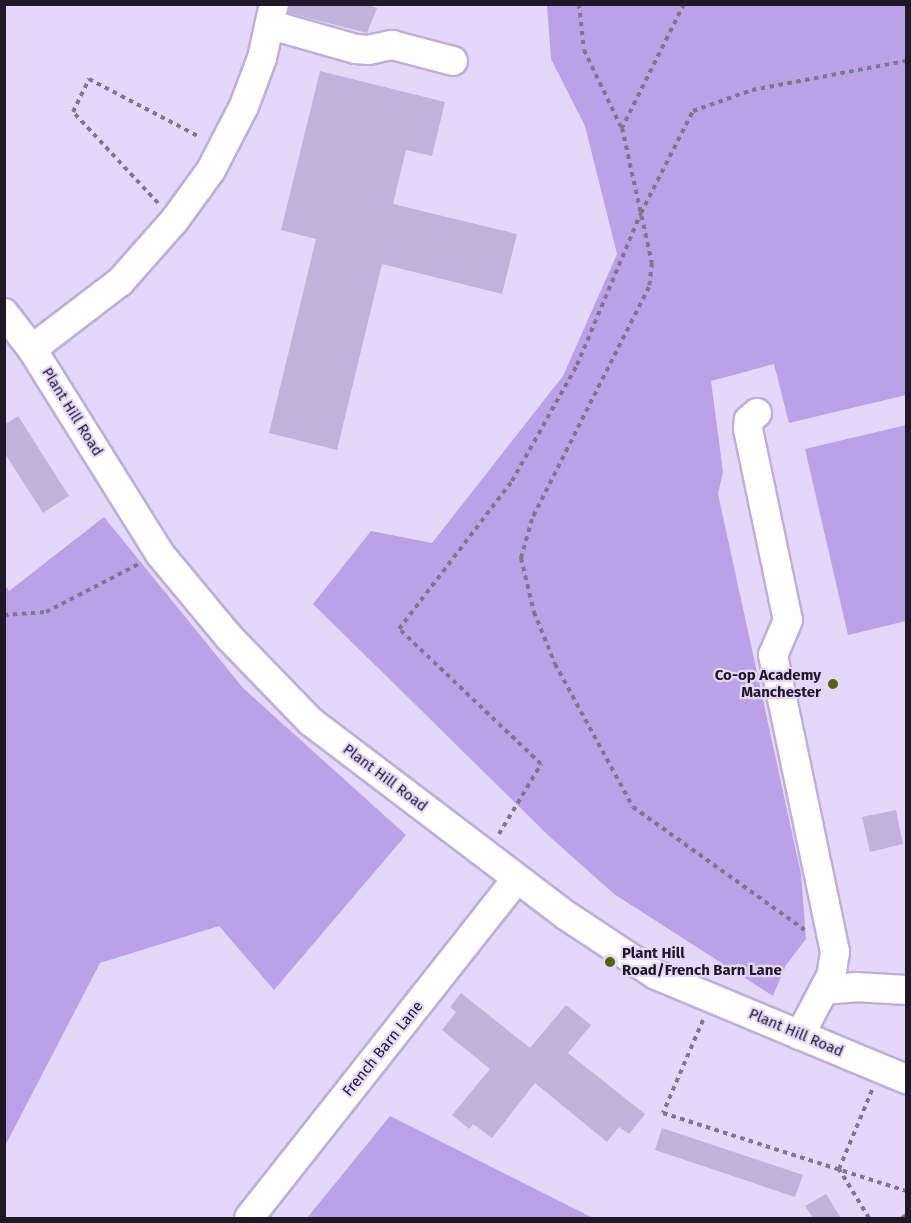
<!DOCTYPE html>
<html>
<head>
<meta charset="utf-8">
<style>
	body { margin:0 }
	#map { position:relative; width:911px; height:1223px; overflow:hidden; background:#e4d8fa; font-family:"Fira Sans",sans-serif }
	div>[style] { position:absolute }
	.green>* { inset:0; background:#bba1e8 }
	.building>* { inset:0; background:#c0b2db }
	.path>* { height:4px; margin-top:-2px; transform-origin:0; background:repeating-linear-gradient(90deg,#80778f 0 4.5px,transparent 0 9px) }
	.roads { filter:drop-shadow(2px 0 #bdafd8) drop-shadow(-2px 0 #bdafd8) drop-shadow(0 2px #bdafd8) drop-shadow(0 -2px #bdafd8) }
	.minor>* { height:28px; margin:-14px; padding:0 14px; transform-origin:14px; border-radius:14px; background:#fff }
	.dots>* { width:16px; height:16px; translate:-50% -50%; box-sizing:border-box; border:3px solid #e4d8fa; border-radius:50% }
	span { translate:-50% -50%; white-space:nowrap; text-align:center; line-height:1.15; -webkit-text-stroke:4.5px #e4d8fa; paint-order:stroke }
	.street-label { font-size:15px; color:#1e1827 }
	.poi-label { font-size:15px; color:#1e1827; font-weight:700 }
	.right { translate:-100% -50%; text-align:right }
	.left { translate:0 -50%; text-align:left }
	.frame { position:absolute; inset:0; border:6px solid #1e1827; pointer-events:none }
</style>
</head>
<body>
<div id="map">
	<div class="green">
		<i style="clip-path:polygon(547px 5px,906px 5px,906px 395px,789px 423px,774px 364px,711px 381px,723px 472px,718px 494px,801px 874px,806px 939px,786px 965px,773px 996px,614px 894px,549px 836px,313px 604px,371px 531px,432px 543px,563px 376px,617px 254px,585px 126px,551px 59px)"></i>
		<i style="clip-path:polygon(906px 425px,906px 621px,848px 635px,805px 449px)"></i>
		<i style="clip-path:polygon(104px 517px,243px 688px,406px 835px,274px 990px,219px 926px,100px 963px,5px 1146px,5px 585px,9px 591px)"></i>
		<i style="clip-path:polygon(390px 1116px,593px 1218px,307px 1218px)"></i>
	</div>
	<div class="building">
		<i style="clip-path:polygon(290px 4px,365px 4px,377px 8px,367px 33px,289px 13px)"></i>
		<i style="clip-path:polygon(320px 71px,445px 102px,432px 156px,406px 150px,393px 204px,517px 234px,502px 294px,382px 264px,337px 450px,269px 433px,316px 239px,281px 230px)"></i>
		<i style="clip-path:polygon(18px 416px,69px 496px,43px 513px,4px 452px,4px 425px)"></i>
		<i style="clip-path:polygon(896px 810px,903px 844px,870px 852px,862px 817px)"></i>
		<i style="clip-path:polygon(461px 993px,530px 1048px,566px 1005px,591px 1025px,568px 1053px,645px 1114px,629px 1134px,619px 1127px,607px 1142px,535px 1083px,492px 1138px,473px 1124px,469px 1129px,452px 1115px,490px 1069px,442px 1030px,456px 1012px,450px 1007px)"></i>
		<i style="clip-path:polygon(662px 1128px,803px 1175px,795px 1197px,655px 1150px)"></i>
		<i style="clip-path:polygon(826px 1194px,841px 1218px,813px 1218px,805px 1206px)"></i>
	</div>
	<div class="path">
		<i style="left:579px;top:4px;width:46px;rotate:83.8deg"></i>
		<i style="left:584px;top:50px;width:85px;rotate:64.3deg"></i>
		<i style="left:684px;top:4px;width:139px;rotate:116.6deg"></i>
		<i style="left:622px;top:128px;width:138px;rotate:77.5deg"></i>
		<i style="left:652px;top:263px;width:24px;rotate:97deg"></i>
		<i style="left:649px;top:287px;width:260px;rotate:116.8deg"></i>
		<i style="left:532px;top:519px;width:41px;rotate:105.8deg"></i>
		<i style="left:521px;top:558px;width:56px;rotate:76.5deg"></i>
		<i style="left:534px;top:612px;width:56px;rotate:68deg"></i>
		<i style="left:555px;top:664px;width:163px;rotate:61.4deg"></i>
		<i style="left:633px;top:807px;width:211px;rotate:35.6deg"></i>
		<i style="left:158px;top:203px;width:125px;rotate:-133deg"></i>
		<i style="left:73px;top:112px;width:37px;rotate:-64deg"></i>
		<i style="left:89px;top:79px;width:125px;rotate:27.6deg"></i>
		<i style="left:4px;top:615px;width:42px;rotate:-4.1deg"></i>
		<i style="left:46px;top:612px;width:105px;rotate:-27.3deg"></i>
		<i style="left:499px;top:834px;width:82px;rotate:-59deg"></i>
		<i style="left:541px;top:764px;width:196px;rotate:-136.4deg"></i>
		<i style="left:399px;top:629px;width:186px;rotate:-52.6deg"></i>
		<i style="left:512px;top:481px;width:133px;rotate:-60.7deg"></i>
		<i style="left:577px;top:365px;width:165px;rotate:-67.2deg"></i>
		<i style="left:641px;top:213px;width:114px;rotate:-63deg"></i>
		<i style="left:693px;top:111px;width:63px;rotate:-19.6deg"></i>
		<i style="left:752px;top:90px;width:157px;rotate:-10.7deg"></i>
		<i style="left:703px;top:1020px;width:101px;rotate:113.3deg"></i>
		<i style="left:663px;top:1113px;width:255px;rotate:17.8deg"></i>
		<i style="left:869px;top:1218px;width:57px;rotate:-121.5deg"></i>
		<i style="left:839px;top:1169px;width:86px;rotate:-67.3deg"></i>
		<i style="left:902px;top:1218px;width:5px;rotate:-37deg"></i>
	</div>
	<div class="roads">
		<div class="minor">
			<i style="left:271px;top:25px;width:88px;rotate:15.8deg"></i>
			<i style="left:356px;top:49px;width:12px;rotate:5deg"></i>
			<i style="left:368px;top:50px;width:25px;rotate:-12deg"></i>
			<i style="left:392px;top:45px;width:63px;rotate:14.7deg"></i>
			<i style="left:4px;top:313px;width:46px;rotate:52.1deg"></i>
			<i style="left:32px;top:349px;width:242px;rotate:58deg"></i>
			<i style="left:160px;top:554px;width:108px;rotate:50.3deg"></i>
			<i style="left:229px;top:637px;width:117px;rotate:46deg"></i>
			<i style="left:310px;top:721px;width:323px;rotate:37.2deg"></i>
			<i style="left:567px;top:916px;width:107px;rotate:33.5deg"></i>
			<i style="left:656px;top:975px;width:271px;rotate:22.6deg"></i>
			<i style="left:32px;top:349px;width:111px;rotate:-37.3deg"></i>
			<i style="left:120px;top:282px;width:81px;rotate:-48.5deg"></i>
			<i style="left:174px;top:221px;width:63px;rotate:-54deg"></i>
			<i style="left:211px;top:170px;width:72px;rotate:-62.7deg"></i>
			<i style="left:244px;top:106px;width:51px;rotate:-69.4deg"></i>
			<i style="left:262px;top:58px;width:55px;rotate:-77.5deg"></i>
			<i style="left:757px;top:413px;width:11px;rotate:139deg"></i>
			<i style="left:749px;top:420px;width:9px;rotate:96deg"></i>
			<i style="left:748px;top:429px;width:195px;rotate:78.2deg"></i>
			<i style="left:788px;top:620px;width:38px;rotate:113deg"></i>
			<i style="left:773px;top:655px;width:303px;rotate:78.2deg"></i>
			<i style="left:835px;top:952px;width:24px;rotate:99deg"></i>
			<i style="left:831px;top:976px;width:67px;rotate:117.7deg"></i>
			<i style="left:824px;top:990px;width:32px;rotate:-5deg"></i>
			<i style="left:856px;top:987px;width:50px;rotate:3.4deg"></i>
			<i style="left:249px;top:1218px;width:432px;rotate:-51.7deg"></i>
		</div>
	</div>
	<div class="dots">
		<i style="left:833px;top:684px;background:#53630a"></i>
		<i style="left:610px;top:962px;background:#53630a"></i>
	</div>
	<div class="street-label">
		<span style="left:72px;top:412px;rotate:58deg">Plant Hill Road</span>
		<span style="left:385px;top:778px;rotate:37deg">Plant Hill Road</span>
		<span style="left:796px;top:1033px;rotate:23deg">Plant Hill Road</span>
		<span style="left:383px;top:1049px;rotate:-51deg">French Barn Lane</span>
	</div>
	<div class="poi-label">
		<span class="right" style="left:821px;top:684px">Co-op Academy<br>Manchester</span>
		<span class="left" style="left:622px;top:962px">Plant Hill<br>Road/French Barn Lane</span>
	</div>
	<div class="frame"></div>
</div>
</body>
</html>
